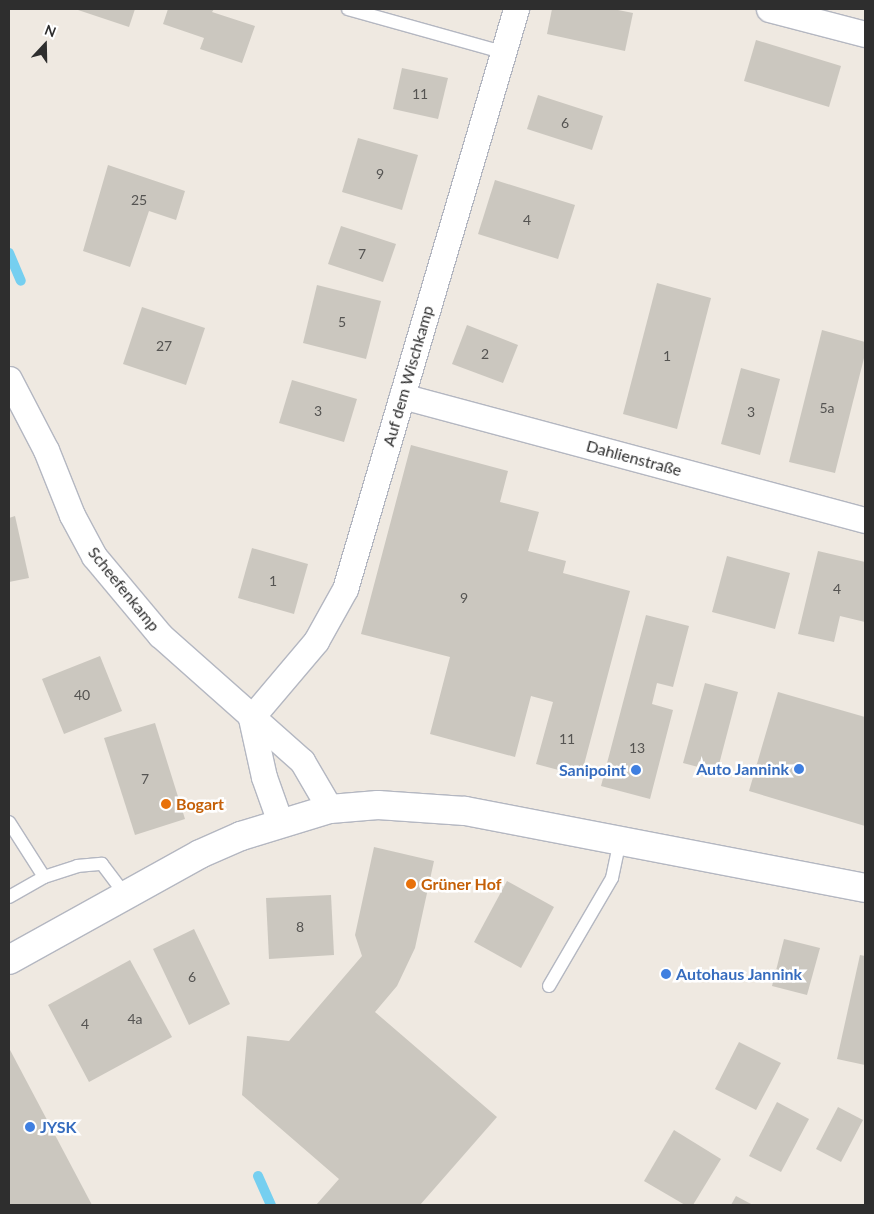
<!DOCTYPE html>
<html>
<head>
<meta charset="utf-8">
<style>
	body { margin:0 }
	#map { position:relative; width:874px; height:1214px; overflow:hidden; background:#efe9e1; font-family:Lato,sans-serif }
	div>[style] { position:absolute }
	.stream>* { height:10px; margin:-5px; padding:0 5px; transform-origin:5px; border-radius:5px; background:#75cff0 }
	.building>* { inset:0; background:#cbc7bf }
	.roads { filter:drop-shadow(1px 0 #b4b7c1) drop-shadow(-1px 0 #b4b7c1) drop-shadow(0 1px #b4b7c1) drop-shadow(0 -1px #b4b7c1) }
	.service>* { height:12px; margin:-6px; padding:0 6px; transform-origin:6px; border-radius:6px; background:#fff }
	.minor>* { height:25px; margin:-12.5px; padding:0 12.5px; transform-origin:12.5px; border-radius:12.5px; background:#fff }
	.tertiary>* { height:28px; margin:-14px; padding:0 14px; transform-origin:14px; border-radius:14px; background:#fff }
	.dots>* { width:14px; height:14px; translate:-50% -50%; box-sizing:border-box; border:2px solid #fff; border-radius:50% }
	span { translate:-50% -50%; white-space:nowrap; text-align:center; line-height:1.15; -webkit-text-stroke:5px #fff; paint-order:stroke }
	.number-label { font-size:14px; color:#555452 }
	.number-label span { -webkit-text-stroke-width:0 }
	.street-label { font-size:16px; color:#2e2e2e }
	.shop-label { font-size:16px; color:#366cbe; font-weight:700 }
	.right { translate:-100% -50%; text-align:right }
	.left { translate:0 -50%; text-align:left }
	.food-label { font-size:16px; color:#c56008; font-weight:700 }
	.frame { position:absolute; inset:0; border:10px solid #2e2e2e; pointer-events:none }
	.north { position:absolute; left:20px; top:20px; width:50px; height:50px; -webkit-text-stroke:4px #fff; paint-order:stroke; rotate:21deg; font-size:14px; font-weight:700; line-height:20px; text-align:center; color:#2e2e2e }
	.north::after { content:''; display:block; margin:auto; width:18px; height:22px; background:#2e2e2e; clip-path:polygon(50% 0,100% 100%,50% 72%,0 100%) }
</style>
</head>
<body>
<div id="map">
	<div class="stream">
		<i style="left:9px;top:253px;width:30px;rotate:67deg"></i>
		<i style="left:258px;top:1176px;width:32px;rotate:66deg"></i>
	</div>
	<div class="building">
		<i style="clip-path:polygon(75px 9px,135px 9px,129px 27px)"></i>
		<i style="clip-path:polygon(168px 9px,214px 9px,212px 12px,255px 26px,242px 63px,200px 49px,204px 38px,163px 24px)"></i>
		<i style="clip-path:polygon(552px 9px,613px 9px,633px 13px,625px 51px,547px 34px)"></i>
		<i style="clip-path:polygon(756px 40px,841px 66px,829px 107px,744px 81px)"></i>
		<i style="clip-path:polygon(402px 68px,448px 78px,438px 119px,393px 109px)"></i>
		<i style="clip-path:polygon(538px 95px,603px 116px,592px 150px,527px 129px)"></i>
		<i style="clip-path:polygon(358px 138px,418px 155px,402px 210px,342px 192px)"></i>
		<i style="clip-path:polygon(108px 165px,185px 191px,176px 220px,149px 211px,130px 267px,83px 251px)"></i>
		<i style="clip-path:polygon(495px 180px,575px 205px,558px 259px,478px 234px)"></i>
		<i style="clip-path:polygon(341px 226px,396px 244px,383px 282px,328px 264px)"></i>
		<i style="clip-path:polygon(657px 283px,711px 298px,677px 429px,623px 414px)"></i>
		<i style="clip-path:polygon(317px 285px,381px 301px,366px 359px,303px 343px)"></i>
		<i style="clip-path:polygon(142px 307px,205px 328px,186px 385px,123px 364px)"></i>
		<i style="clip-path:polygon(467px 325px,518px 345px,503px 383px,452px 364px)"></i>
		<i style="clip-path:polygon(822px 330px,865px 342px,865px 354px,835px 473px,789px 462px)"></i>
		<i style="clip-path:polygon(741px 368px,780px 379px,760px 455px,721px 444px)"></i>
		<i style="clip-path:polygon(292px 380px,357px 399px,344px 442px,279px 423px)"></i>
		<i style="clip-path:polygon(411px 445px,508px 471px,500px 502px,539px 512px,528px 551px,566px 561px,563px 573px,630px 591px,581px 776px,536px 764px,553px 702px,531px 696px,515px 757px,430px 734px,450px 657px,361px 634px)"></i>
		<i style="clip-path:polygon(15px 516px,29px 578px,9px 582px,9px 518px)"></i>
		<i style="clip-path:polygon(252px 548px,308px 564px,294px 614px,238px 598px)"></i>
		<i style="clip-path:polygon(818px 551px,865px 562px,865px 622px,840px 616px,834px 642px,798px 634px)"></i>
		<i style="clip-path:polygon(727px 556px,790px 573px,775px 629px,712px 612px)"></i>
		<i style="clip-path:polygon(646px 615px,689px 626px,673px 687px,657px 683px,652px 704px,673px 710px,650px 799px,601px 786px)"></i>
		<i style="clip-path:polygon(100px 656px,122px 711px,64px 734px,42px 679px)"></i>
		<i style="clip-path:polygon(705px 683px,738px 692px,717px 772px,683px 763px)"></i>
		<i style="clip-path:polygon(778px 692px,865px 717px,865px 826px,749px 791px)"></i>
		<i style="clip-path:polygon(155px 723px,185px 819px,135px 835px,104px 738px)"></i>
		<i style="clip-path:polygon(374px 847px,434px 861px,415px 948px,397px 986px,375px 1012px,497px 1117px,420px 1205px,316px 1205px,339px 1179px,242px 1095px,247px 1036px,289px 1041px,362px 956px,355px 935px)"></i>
		<i style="clip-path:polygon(507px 881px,554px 907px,521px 968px,474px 942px)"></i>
		<i style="clip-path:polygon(331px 895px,334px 955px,269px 959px,266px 898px)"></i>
		<i style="clip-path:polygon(194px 929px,230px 1004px,189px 1025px,153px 949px)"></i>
		<i style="clip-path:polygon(784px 939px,820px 948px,807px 995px,772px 986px)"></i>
		<i style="clip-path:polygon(860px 955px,865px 956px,865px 1065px,837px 1059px)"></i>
		<i style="clip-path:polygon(130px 960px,172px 1037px,89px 1082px,48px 1005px)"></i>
		<i style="clip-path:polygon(739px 1042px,781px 1063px,756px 1110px,715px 1089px)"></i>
		<i style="clip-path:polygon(9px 1048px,92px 1205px,9px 1205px)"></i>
		<i style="clip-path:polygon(777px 1102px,809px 1119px,781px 1172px,749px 1156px)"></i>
		<i style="clip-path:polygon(838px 1107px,863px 1120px,841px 1162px,816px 1149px)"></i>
		<i style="clip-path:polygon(674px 1130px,721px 1159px,693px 1205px,685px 1205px,644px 1181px)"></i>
		<i style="clip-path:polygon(736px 1196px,753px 1205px,731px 1205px)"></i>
	</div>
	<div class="roads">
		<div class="service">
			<i style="left:348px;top:9px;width:160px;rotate:15.6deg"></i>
			<i style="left:9px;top:822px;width:65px;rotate:57.5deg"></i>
			<i style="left:9px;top:897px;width:40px;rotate:-29.7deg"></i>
			<i style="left:44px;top:877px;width:35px;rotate:-18deg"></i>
			<i style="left:77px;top:866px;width:25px;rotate:-5deg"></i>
			<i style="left:102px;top:864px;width:40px;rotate:53deg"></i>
			<i style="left:549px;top:986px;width:125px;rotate:-59.7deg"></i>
			<i style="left:612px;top:878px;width:39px;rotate:-78deg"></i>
		</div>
		<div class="minor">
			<i style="left:769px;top:9px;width:99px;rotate:14.6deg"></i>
			<i style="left:9px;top:379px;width:80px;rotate:62.5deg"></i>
			<i style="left:46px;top:450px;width:70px;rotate:68.2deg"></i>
			<i style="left:72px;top:515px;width:47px;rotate:61.8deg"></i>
			<i style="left:94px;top:556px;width:103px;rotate:50.1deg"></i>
			<i style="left:160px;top:635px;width:190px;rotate:41.6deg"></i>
			<i style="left:302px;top:761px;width:56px;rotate:59.7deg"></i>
			<i style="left:402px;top:396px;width:479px;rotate:15deg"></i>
			<i style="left:251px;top:718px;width:101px;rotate:-49.8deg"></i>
			<i style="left:316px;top:641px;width:60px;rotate:-60.9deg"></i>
			<i style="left:345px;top:589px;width:605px;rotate:-73.57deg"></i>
			<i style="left:251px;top:718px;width:60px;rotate:77.6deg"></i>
			<i style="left:264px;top:777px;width:48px;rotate:70.4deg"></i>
		</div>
		<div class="tertiary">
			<i style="left:9px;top:960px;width:218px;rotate:-29deg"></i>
			<i style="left:200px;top:854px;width:45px;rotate:-23.7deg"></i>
			<i style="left:241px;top:836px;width:93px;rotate:-16.9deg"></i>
			<i style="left:330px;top:809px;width:48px;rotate:-4.8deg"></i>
			<i style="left:378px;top:805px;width:87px;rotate:3.9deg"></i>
			<i style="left:465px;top:811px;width:407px;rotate:10.9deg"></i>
		</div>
	</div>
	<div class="dots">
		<i style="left:799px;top:769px;background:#3f7fe0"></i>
		<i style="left:636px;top:770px;background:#3f7fe0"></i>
		<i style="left:166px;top:804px;background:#e8710a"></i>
		<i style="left:411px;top:884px;background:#e8710a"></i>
		<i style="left:666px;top:974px;background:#3f7fe0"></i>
		<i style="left:30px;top:1127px;background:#3f7fe0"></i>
	</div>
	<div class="number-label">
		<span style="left:420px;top:94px">11</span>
		<span style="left:565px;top:123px">6</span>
		<span style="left:380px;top:174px">9</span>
		<span style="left:139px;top:200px">25</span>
		<span style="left:527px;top:220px">4</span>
		<span style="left:362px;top:254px">7</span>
		<span style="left:342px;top:322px">5</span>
		<span style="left:164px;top:346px">27</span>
		<span style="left:485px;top:354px">2</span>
		<span style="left:667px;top:356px">1</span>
		<span style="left:827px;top:408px">5a</span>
		<span style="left:318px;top:411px">3</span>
		<span style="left:751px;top:412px">3</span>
		<span style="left:273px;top:581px">1</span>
		<span style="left:837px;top:589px">4</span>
		<span style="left:464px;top:598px">9</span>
		<span style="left:82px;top:695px">40</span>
		<span style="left:567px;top:739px">11</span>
		<span style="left:637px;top:748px">13</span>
		<span style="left:145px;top:779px">7</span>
		<span style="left:300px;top:927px">8</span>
		<span style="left:192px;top:977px">6</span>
		<span style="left:135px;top:1019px">4a</span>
		<span style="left:85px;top:1024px">4</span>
	</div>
	<div class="street-label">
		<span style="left:408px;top:376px;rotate:-74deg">Auf dem Wischkamp</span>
		<span style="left:634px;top:458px;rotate:15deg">Dahlienstraße</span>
		<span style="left:124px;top:589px;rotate:51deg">Scheefenkamp</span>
	</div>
	<div class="shop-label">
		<span class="right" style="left:789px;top:769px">Auto Jannink</span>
		<span class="right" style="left:626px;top:770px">Sanipoint</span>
		<span class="left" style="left:676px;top:974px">Autohaus Jannink</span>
		<span class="left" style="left:40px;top:1127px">JYSK</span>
	</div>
	<div class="food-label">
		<span class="left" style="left:176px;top:804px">Bogart</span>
		<span class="left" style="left:421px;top:884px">Grüner Hof</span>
	</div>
	<div class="frame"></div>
	<div class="north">N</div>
</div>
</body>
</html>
